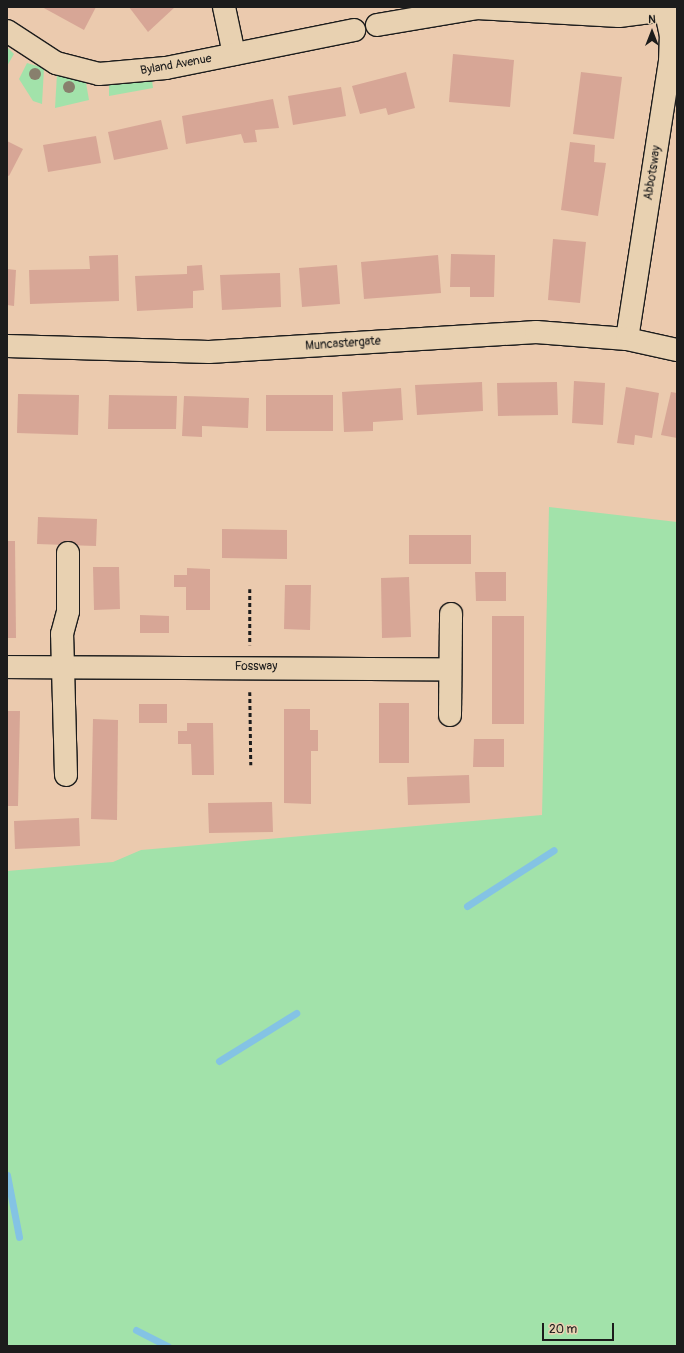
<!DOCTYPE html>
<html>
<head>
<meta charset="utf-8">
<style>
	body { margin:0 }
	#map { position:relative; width:684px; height:1353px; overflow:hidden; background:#ebcaae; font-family:Pangolin,sans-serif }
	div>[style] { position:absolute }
	.green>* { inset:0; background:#a2e2aa }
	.stream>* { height:7px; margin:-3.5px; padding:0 3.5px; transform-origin:3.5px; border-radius:3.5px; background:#84c3e4 }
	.building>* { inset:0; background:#d7a696 }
	.path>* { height:2.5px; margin-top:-1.25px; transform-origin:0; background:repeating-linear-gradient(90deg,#1c1c1c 0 4px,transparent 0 7px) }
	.roads { filter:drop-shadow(1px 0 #1c1c1c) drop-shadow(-1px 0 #1c1c1c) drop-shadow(0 1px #1c1c1c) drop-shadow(0 -1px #1c1c1c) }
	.street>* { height:22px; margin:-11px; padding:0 11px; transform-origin:11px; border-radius:11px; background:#e8d1b1 }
	.trees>* { width:12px; height:12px; margin:-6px; border-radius:50%; background:#88806d }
	span { translate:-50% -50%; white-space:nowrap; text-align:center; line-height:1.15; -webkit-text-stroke:3px #e8d1b1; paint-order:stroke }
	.street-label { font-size:12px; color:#1c1c1c }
	.frame { position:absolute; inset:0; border:8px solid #1c1c1c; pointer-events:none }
	.north { position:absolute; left:632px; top:12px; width:40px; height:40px; -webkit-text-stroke:3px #e8d1b1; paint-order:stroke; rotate:0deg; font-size:11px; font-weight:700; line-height:16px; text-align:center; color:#1c1c1c }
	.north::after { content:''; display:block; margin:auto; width:14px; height:18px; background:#1c1c1c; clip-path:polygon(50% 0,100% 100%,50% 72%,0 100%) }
	.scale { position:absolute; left:542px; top:1323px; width:72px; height:18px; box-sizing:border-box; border:2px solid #1c1c1c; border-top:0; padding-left:5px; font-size:12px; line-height:14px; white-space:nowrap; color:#1c1c1c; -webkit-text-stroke:3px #e8d1b1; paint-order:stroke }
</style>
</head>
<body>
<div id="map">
	<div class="green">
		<i style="clip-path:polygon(7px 47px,14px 54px,7px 66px)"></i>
		<i style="clip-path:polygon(27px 63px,44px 68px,42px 104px,33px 101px,19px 79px)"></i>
		<i style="clip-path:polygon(57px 74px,86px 83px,89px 100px,55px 108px)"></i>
		<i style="clip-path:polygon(152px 80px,153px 88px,109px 96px,109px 83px)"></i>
		<i style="clip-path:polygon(549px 507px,677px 522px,677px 1346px,7px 1346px,7px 871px,113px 862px,141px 850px,542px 815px)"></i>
	</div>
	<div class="stream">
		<i style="left:467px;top:906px;width:103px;rotate:-32.8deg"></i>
		<i style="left:219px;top:1061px;width:91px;rotate:-31.9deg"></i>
		<i style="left:7px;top:1175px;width:63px;rotate:79deg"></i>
		<i style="left:136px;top:1330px;width:36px;rotate:27deg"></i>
	</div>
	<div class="building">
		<i style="clip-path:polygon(42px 7px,96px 7px,84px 30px)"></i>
		<i style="clip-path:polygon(129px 7px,175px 7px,148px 32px)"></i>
		<i style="clip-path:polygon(453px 54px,514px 60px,510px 107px,449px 102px)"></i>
		<i style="clip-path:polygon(406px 72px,415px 108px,388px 115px,386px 108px,360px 114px,352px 86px)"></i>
		<i style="clip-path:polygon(581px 72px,622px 77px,614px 139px,573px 134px)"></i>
		<i style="clip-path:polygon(341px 87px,346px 116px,293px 125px,288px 96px)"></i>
		<i style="clip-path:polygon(273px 99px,279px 128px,255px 130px,257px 142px,244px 143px,241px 134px,186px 144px,182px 116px)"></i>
		<i style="clip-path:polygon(161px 120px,168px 149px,114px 160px,108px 132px)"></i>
		<i style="clip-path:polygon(96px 136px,101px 163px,48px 172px,43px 145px)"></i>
		<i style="clip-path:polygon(7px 141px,23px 149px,9px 176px,7px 175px)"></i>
		<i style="clip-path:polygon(570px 142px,595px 145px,594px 162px,606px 163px,598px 216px,561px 210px)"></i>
		<i style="clip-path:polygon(553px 239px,586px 242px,580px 303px,548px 300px)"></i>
		<i style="clip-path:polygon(451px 254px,495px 255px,494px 297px,470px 297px,470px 287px,450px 287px)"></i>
		<i style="clip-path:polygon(118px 255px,119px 301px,30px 304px,29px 270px,90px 269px,89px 256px)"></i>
		<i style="clip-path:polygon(438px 255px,441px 293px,364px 299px,361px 262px)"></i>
		<i style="clip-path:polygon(202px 265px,204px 290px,193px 291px,193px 308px,137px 311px,135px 276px,187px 274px,187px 266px)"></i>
		<i style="clip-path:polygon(337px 265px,340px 304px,302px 307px,299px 268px)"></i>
		<i style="clip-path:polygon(7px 269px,16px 270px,14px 306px,7px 305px)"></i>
		<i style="clip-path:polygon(280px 273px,281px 307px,222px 310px,220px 275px)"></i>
		<i style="clip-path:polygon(574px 381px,605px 383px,603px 425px,572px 423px)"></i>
		<i style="clip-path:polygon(482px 382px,483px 411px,417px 415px,415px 385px)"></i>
		<i style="clip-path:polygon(557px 382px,558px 415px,498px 416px,497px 383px)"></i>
		<i style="clip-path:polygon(626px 387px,659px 393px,652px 438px,635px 435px,634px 445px,617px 443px)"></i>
		<i style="clip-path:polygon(401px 388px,403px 420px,373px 422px,373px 431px,344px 432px,342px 392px)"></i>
		<i style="clip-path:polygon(671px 392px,677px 393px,677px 438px,661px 435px)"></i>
		<i style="clip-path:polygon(18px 394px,79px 395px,78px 435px,17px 433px)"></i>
		<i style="clip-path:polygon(109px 395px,177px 396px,176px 429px,108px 429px)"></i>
		<i style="clip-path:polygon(266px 395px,333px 395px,333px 431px,266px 431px)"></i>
		<i style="clip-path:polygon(184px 396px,249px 398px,248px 428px,202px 426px,202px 437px,182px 436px)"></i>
		<i style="clip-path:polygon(38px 517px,97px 519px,96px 546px,37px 544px)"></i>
		<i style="clip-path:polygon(222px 529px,287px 530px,287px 559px,222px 558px)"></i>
		<i style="clip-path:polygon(409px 535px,471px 535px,471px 564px,409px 564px)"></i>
		<i style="clip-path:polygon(7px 541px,15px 541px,16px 638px,7px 638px)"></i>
		<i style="clip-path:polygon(93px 567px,119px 567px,120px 609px,94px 610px)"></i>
		<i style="clip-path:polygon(187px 568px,210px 569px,210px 610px,186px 610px,186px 587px,174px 587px,174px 575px,187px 575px)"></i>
		<i style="clip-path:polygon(475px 572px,506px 572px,506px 601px,476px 601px)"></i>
		<i style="clip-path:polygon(409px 577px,411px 637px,382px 638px,381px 578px)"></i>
		<i style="clip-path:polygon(285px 585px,311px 585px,310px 630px,284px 629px)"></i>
		<i style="clip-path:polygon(140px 615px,169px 616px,169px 633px,140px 633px)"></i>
		<i style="clip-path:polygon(492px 616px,524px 616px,524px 724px,492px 724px)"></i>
		<i style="clip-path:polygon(379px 703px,409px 703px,409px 763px,379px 763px)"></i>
		<i style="clip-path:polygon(139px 704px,167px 704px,167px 723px,139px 723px)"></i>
		<i style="clip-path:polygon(284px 709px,310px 709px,310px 730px,318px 730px,318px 751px,311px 751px,311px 804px,284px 803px)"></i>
		<i style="clip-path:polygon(7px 711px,20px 711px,18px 806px,7px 806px)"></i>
		<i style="clip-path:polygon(93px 719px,118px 720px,117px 820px,91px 819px)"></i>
		<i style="clip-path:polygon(187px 723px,213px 723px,214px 775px,192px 775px,191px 744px,178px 744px,178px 731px,187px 731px)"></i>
		<i style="clip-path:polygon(474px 739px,504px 739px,504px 767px,473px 767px)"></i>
		<i style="clip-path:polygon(469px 775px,470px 803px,408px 805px,407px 777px)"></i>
		<i style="clip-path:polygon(272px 802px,273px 832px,209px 833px,208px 803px)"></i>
		<i style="clip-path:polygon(79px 818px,80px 846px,15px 849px,14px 821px)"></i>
	</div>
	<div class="path">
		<i style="left:250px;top:589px;width:56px;rotate:90deg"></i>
		<i style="left:250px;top:692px;width:73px;rotate:89.2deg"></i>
	</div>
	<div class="roads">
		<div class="street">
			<i style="left:224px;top:7px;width:48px;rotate:78deg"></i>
			<i style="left:377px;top:25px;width:101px;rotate:-9.6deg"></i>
			<i style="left:477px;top:8px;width:142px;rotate:3.2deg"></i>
			<i style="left:619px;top:16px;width:47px;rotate:-7.3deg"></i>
			<i style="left:7px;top:31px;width:59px;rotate:33.1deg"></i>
			<i style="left:56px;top:63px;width:44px;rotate:14.3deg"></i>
			<i style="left:99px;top:74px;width:67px;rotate:-5.1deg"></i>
			<i style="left:166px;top:68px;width:192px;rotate:-11.4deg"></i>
			<i style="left:627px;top:339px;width:280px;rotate:-81.2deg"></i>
			<i style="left:670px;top:62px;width:26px;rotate:-88deg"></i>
			<i style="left:671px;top:36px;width:30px;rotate:-102deg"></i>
			<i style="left:7px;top:346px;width:202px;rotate:1.7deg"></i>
			<i style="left:209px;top:352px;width:328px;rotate:-3.5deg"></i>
			<i style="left:536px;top:332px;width:91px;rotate:4.4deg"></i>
			<i style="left:627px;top:339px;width:51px;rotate:12.4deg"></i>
			<i style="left:7px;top:667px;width:443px;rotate:0.3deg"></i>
			<i style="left:450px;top:715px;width:101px;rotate:-89.4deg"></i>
			<i style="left:66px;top:775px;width:141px;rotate:-91.6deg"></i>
			<i style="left:62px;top:634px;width:24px;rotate:-75deg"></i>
			<i style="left:68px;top:611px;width:58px;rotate:-90deg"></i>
		</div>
	</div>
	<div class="trees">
		<i style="left:35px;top:74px"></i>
		<i style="left:69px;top:87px"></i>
	</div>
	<div class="street-label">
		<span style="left:176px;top:65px;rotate:-10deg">Byland Avenue</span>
		<span style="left:653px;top:173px;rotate:-81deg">Abbotsway</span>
		<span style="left:343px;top:344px;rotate:-4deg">Muncastergate</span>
		<span style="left:256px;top:667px">Fossway</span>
	</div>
	<div class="frame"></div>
	<div class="north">N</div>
	<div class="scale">20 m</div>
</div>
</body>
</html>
